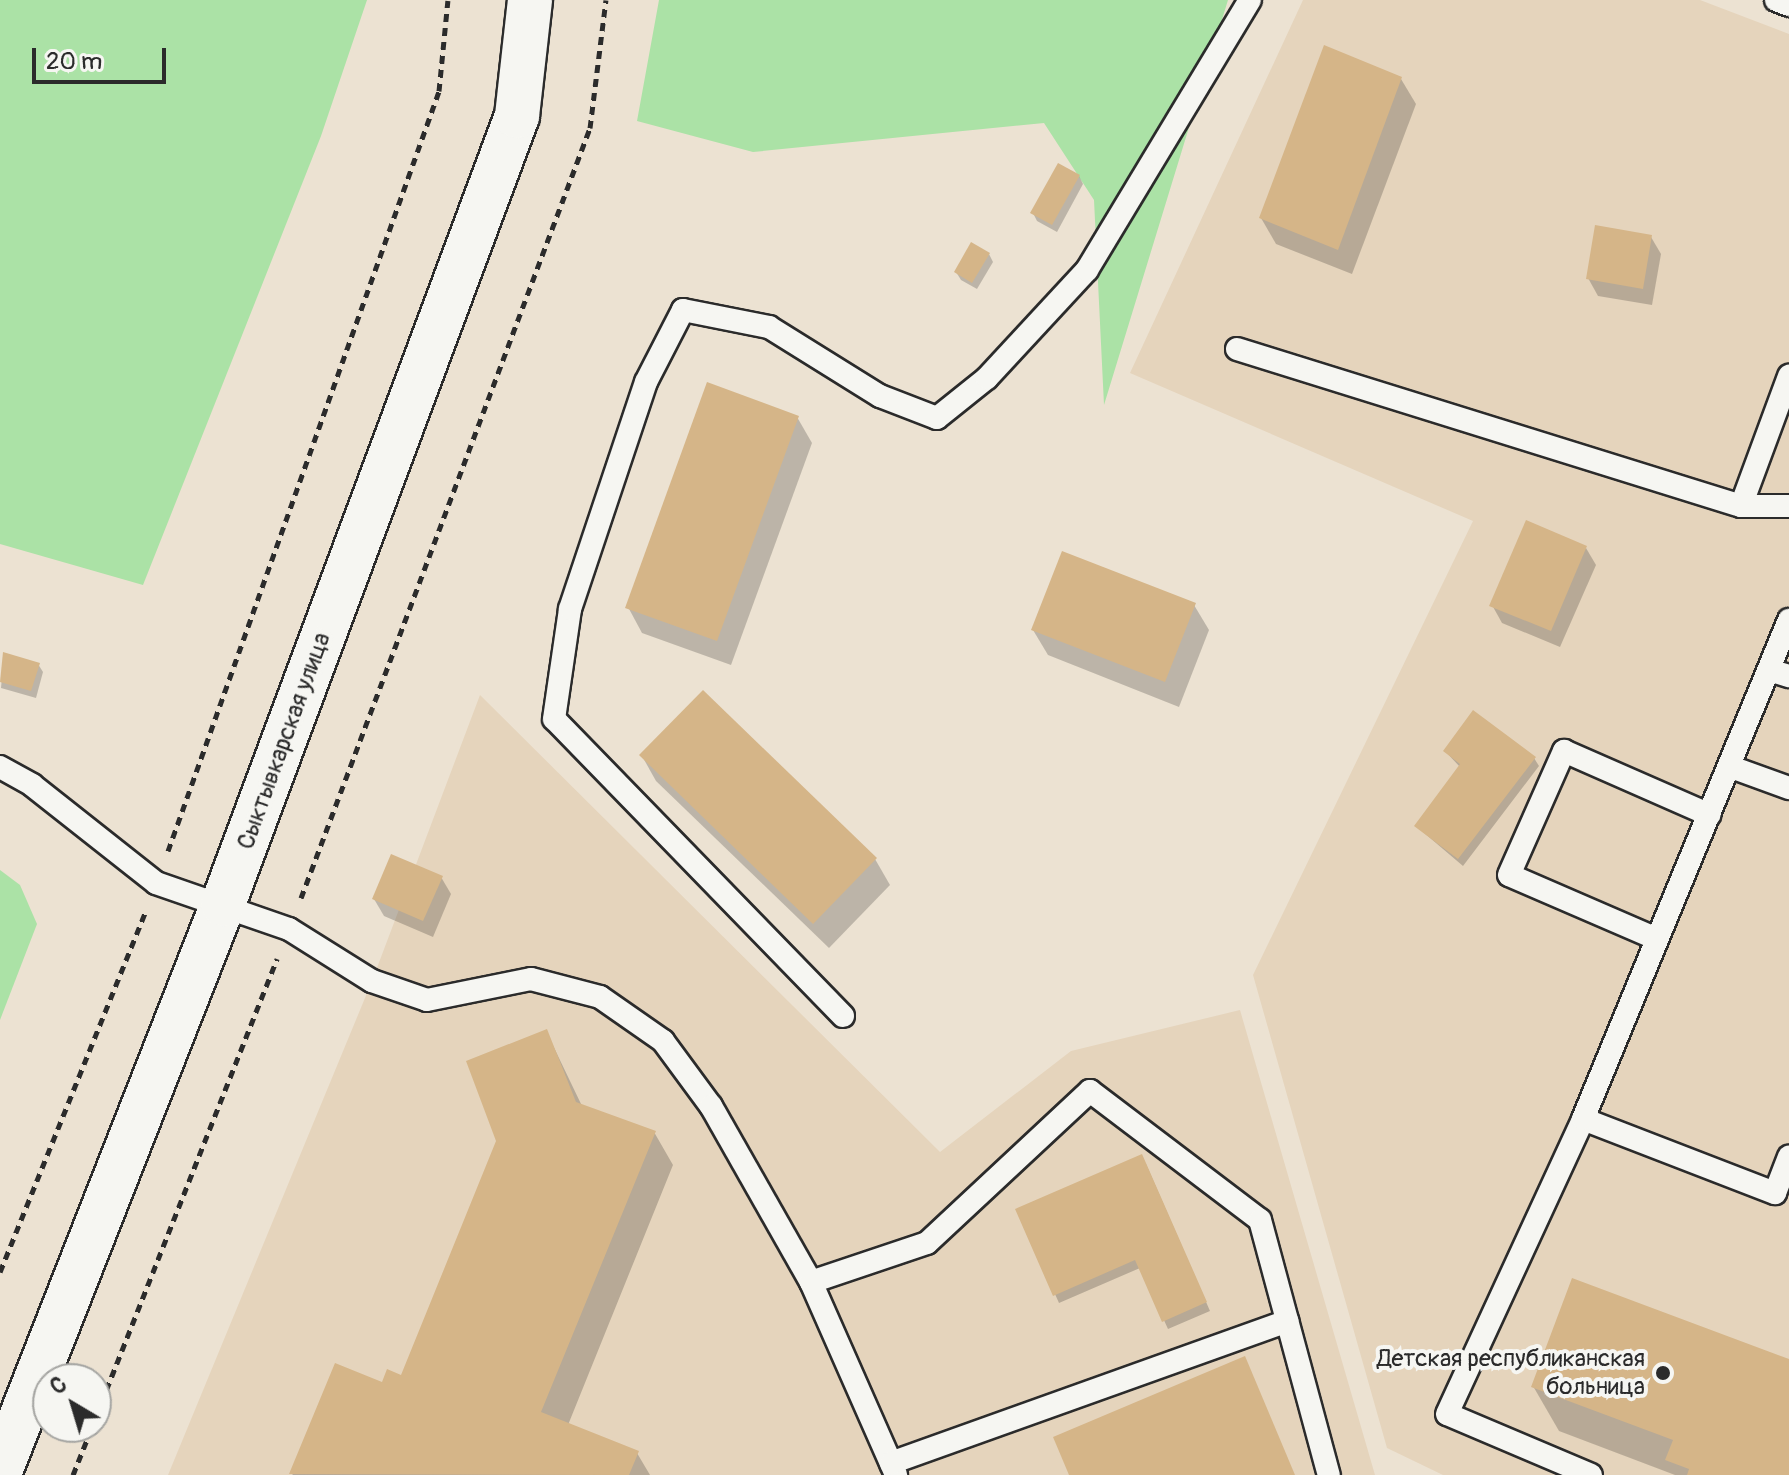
<!DOCTYPE html>
<html>
<head>
<meta charset="utf-8">
<style>
	body { margin:0 }
	#map { position:relative; width:1789px; height:1475px; overflow:hidden; background:#ece2d2; font-family:Pangolin,sans-serif }
	div>[style] { position:absolute }
	.built>* { inset:0; background:#e5d4bc }
	.green>* { inset:0; background:#abe2a6 }
	.shadow>* { inset:0; background:#0003 }
	.building>* { inset:0; background:#d5b588 }
	.path>* { height:5px; margin-top:-2.5px; transform-origin:0; background:repeating-linear-gradient(90deg,#2b2b2b 0 8px,transparent 0 14px) }
	.roads { filter:drop-shadow(2px 0 #2b2b2b) drop-shadow(-2px 0 #2b2b2b) drop-shadow(0 2px #2b2b2b) drop-shadow(0 -2px #2b2b2b) }
	.service>* { height:22px; margin:-11px; padding:0 11px; transform-origin:11px; border-radius:11px; background:#f6f6f2 }
	.secondary>* { height:44px; margin:-22px; padding:0 22px; transform-origin:22px; border-radius:22px; background:#f6f6f2 }
	.dots>* { width:22px; height:22px; translate:-50% -50%; box-sizing:border-box; border:4px solid #f6f6f2; border-radius:50% }
	span { translate:-50% -50%; white-space:nowrap; text-align:center; line-height:1.15; -webkit-text-stroke:8px #f6f6f2; paint-order:stroke }
	.street-label { font-size:24px; color:#2b2b2b }
	.poi-label { font-size:24px; color:#2b2b2b }
	.right { translate:-100% -50%; text-align:right }
	.north { position:absolute; left:32px; top:1363px; width:80px; height:80px; box-sizing:border-box; background:#f6f6f2; border:2px solid #a5a5a2; border-radius:50%; rotate:322deg; font-size:22px; font-weight:700; line-height:32px; text-align:center; color:#2b2b2b }
	.north::after { content:''; display:block; margin:auto; width:28px; height:36px; background:#2b2b2b; clip-path:polygon(50% 0,100% 100%,50% 72%,0 100%) }
	.scale { position:absolute; left:32px; top:48px; width:134px; height:36px; box-sizing:border-box; border:4px solid #2b2b2b; border-top:0; padding-left:10px; font-size:24px; line-height:28px; white-space:nowrap; color:#2b2b2b; -webkit-text-stroke:6px #f6f6f2; paint-order:stroke }
</style>
</head>
<body>
<div id="map">
	<div class="built">
		<i style="clip-path:polygon(1303px 0,1700px 0,1789px 34px,1789px 1475px,1443px 1475px,1387px 1448px,1253px 975px,1473px 521px,1130px 373px)"></i>
		<i style="clip-path:polygon(480px 695px,940px 1152px,1071px 1051px,1240px 1010px,1375px 1475px,168px 1475px,372px 981px)"></i>
	</div>
	<div class="green">
		<i style="clip-path:polygon(0 0,367px 0,321px 136px,143px 585px,0 544px)"></i>
		<i style="clip-path:polygon(659px 0,1228px 0,1104px 405px,1094px 200px,1044px 123px,753px 152px,637px 121px)"></i>
		<i style="clip-path:polygon(0 870px,20px 885px,37px 924px,0 1020px)"></i>
	</div>
	<div class="shadow">
		<i style="clip-path:polygon(1401px 79px,1416px 104px,1352px 274px,1276px 244px,1261px 218px)"></i>
		<i style="clip-path:polygon(1079px 176px,1083px 184px,1057px 232px,1037px 221px,1033px 213px)"></i>
		<i style="clip-path:polygon(1651px 237px,1661px 254px,1652px 305px,1598px 296px,1588px 278px)"></i>
		<i style="clip-path:polygon(989px 254px,993px 262px,977px 289px,961px 280px,956px 272px)"></i>
		<i style="clip-path:polygon(797px 417px,812px 443px,731px 665px,642px 633px,628px 607px)"></i>
		<i style="clip-path:polygon(1586px 548px,1596px 565px,1560px 647px,1502px 623px,1492px 605px)"></i>
		<i style="clip-path:polygon(1194px 605px,1209px 630px,1179px 707px,1048px 655px,1033px 630px)"></i>
		<i style="clip-path:polygon(4px 654px,38px 664px,43px 672px,36px 698px,1px 688px)"></i>
		<i style="clip-path:polygon(1445px 751px,1534px 758px,1539px 766px,1463px 866px,1416px 826px,1460px 767px)"></i>
		<i style="clip-path:polygon(642px 756px,875px 859px,890px 885px,829px 948px,656px 781px)"></i>
		<i style="clip-path:polygon(441px 877px,451px 894px,433px 937px,384px 916px,374px 899px)"></i>
		<i style="clip-path:polygon(546px 1031px,582px 1106px,654px 1132px,673px 1165px,568px 1425px,637px 1453px,650px 1475px,292px 1475px,383px 1385px,402px 1377px)"></i>
		<i style="clip-path:polygon(1146px 1164px,1210px 1311px,1168px 1329px,1140px 1268px,1059px 1303px,1017px 1210px)"></i>
		<i style="clip-path:polygon(1789px 1361px,1789px 1475px,1675px 1475px,1559px 1431px,1533px 1386px)"></i>
	</div>
	<div class="building">
		<i style="clip-path:polygon(1324px 45px,1402px 77px,1338px 250px,1259px 218px)"></i>
		<i style="clip-path:polygon(1058px 163px,1080px 175px,1052px 225px,1030px 213px)"></i>
		<i style="clip-path:polygon(1595px 225px,1652px 235px,1643px 289px,1586px 279px)"></i>
		<i style="clip-path:polygon(971px 242px,990px 253px,972px 283px,954px 272px)"></i>
		<i style="clip-path:polygon(707px 382px,799px 416px,717px 641px,625px 608px)"></i>
		<i style="clip-path:polygon(1526px 520px,1587px 546px,1551px 631px,1489px 606px)"></i>
		<i style="clip-path:polygon(1062px 551px,1196px 603px,1165px 682px,1031px 630px)"></i>
		<i style="clip-path:polygon(3px 652px,40px 663px,31px 691px,0 682px)"></i>
		<i style="clip-path:polygon(703px 690px,877px 858px,813px 924px,639px 755px)"></i>
		<i style="clip-path:polygon(1473px 710px,1536px 757px,1458px 859px,1414px 826px,1460px 764px,1443px 751px)"></i>
		<i style="clip-path:polygon(391px 854px,443px 876px,423px 921px,372px 899px)"></i>
		<i style="clip-path:polygon(547px 1029px,576px 1102px,656px 1131px,541px 1412px,639px 1451px,629px 1475px,289px 1474px,335px 1363px,382px 1382px,387px 1369px,401px 1375px,496px 1141px,466px 1061px)"></i>
		<i style="clip-path:polygon(1142px 1154px,1207px 1302px,1162px 1322px,1135px 1260px,1053px 1296px,1015px 1209px)"></i>
		<i style="clip-path:polygon(1572px 1278px,1789px 1359px,1789px 1475px,1687px 1475px,1689px 1469px,1665px 1460px,1673px 1440px,1531px 1387px)"></i>
		<i style="clip-path:polygon(1245px 1356px,1295px 1475px,1069px 1475px,1053px 1437px)"></i>
	</div>
	<div class="path">
		<i style="left:168px;top:851px;width:807px;rotate:-70.37deg"></i>
		<i style="left:439px;top:91px;width:91px;rotate:-84.4deg"></i>
		<i style="left:301px;top:898px;width:822px;rotate:-69.43deg"></i>
		<i style="left:590px;top:128px;width:129px;rotate:-82.9deg"></i>
		<i style="left:0;top:1272px;width:387px;rotate:-68deg"></i>
		<i style="left:96px;top:1416px;width:492px;rotate:-68.4deg"></i>
		<i style="left:73px;top:1475px;width:52px;rotate:-68.4deg"></i>
	</div>
	<div class="roads">
		<div class="service">
			<i style="left:1776px;top:0;width:14px;rotate:21deg"></i>
			<i style="left:1237px;top:349px;width:528px;rotate:17.3deg"></i>
			<i style="left:1741px;top:506px;width:48px"></i>
			<i style="left:1741px;top:506px;width:139px;rotate:-69.7deg"></i>
			<i style="left:1769px;top:670px;width:21px;rotate:17deg"></i>
			<i style="left:0;top:767px;width:37px;rotate:29deg"></i>
			<i style="left:32px;top:785px;width:158px;rotate:38.3deg"></i>
			<i style="left:156px;top:883px;width:141px;rotate:19.1deg"></i>
			<i style="left:289px;top:929px;width:98px;rotate:32.1deg"></i>
			<i style="left:372px;top:981px;width:58px;rotate:19.1deg"></i>
			<i style="left:427px;top:1000px;width:106px;rotate:-11.4deg"></i>
			<i style="left:531px;top:979px;width:71px;rotate:14.6deg"></i>
			<i style="left:600px;top:997px;width:77px;rotate:34.9deg"></i>
			<i style="left:663px;top:1041px;width:81px;rotate:53.6deg"></i>
			<i style="left:711px;top:1106px;width:202px;rotate:60.4deg"></i>
			<i style="left:811px;top:1282px;width:211px;rotate:66.2deg"></i>
			<i style="left:1731px;top:767px;width:62px;rotate:19.9deg"></i>
			<i style="left:1657px;top:939px;width:161px;rotate:-156.6deg"></i>
			<i style="left:1509px;top:875px;width:136px;rotate:-66.1deg"></i>
			<i style="left:1564px;top:751px;width:159px;rotate:23.7deg"></i>
			<i style="left:843px;top:1016px;width:414px;rotate:-134.2deg"></i>
			<i style="left:554px;top:719px;width:111px;rotate:-81.7deg"></i>
			<i style="left:570px;top:609px;width:239px;rotate:-71.5deg"></i>
			<i style="left:646px;top:382px;width:81px;rotate:-62.8deg"></i>
			<i style="left:683px;top:310px;width:88px;rotate:11.2deg"></i>
			<i style="left:769px;top:327px;width:131px;rotate:31.9deg"></i>
			<i style="left:880px;top:396px;width:61px;rotate:21.1deg"></i>
			<i style="left:937px;top:418px;width:64px;rotate:-38.7deg"></i>
			<i style="left:987px;top:378px;width:147px;rotate:-47.2deg"></i>
			<i style="left:1087px;top:270px;width:315px;rotate:-58.9deg"></i>
			<i style="left:1583px;top:1119px;width:206px;rotate:21.1deg"></i>
			<i style="left:1775px;top:1193px;width:39px;rotate:-69deg"></i>
			<i style="left:811px;top:1282px;width:122px;rotate:-18.6deg"></i>
			<i style="left:927px;top:1243px;width:223px;rotate:-43deg"></i>
			<i style="left:1090px;top:1091px;width:213px;rotate:37.2deg"></i>
			<i style="left:1260px;top:1220px;width:264px;rotate:74.9deg"></i>
			<i style="left:891px;top:1463px;width:421px;rotate:-19.7deg"></i>
			<i style="left:1591px;top:1475px;width:156px;rotate:-157deg"></i>
			<i style="left:1447px;top:1414px;width:325px;rotate:-65.2deg"></i>
			<i style="left:1583px;top:1119px;width:540px;rotate:-67.57deg"></i>
		</div>
		<div class="secondary">
			<i style="left:0;top:1471px;width:609px;rotate:-68.53deg"></i>
			<i style="left:223px;top:904px;width:841px;rotate:-69.54deg"></i>
			<i style="left:517px;top:116px;width:117px;rotate:-83.6deg"></i>
		</div>
	</div>
	<div class="dots">
		<i style="left:1663px;top:1373px;background:#2b2b2b"></i>
	</div>
	<div class="street-label">
		<span style="left:284px;top:741px;rotate:-70deg">Сыктывкарская улица</span>
	</div>
	<div class="poi-label">
		<span class="right" style="left:1645px;top:1373px">Детская республиканская<br>больница</span>
	</div>
	<div class="north">С</div>
	<div class="scale">20 m</div>
</div>
</body>
</html>
